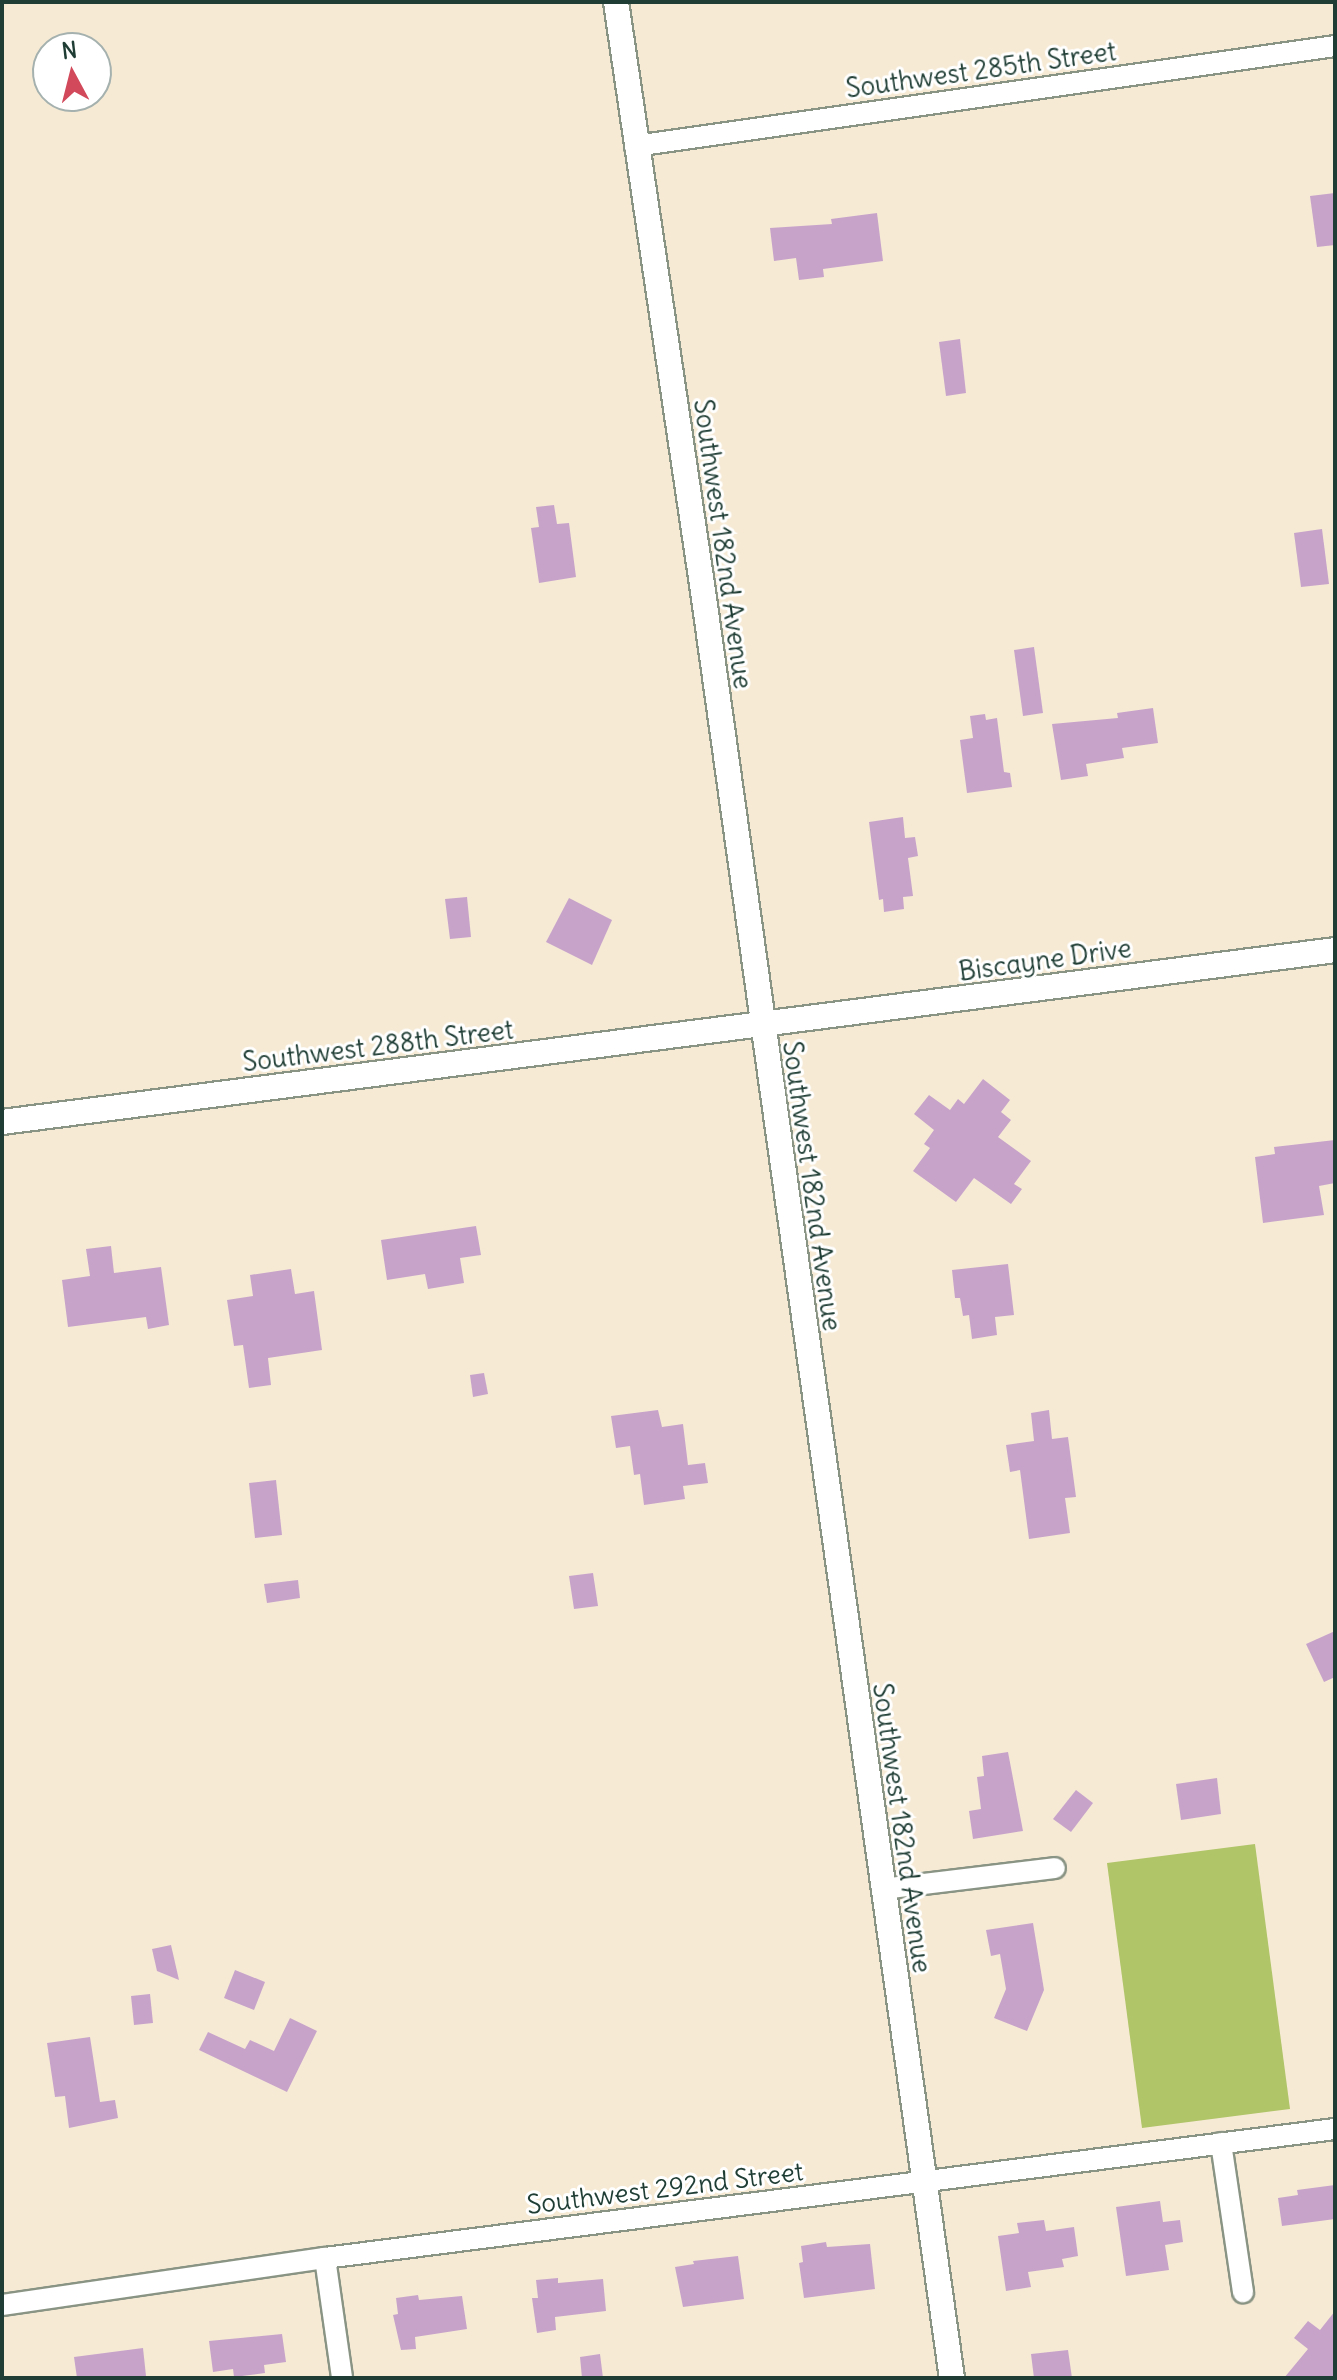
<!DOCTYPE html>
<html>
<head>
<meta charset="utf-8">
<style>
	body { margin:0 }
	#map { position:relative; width:1337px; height:2380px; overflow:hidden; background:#f6ead5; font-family:Delius,sans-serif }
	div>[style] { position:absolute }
	.green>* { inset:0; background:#b0c468 }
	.building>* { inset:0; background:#c7a3ca }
	.roads { filter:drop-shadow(2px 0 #8a9484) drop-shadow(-2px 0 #8a9484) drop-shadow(0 2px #8a9484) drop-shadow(0 -2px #8a9484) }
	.minor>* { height:20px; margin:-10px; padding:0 10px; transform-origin:10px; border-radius:10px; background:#fff }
	.tertiary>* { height:24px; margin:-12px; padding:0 12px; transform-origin:12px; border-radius:12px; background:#fff }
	span { translate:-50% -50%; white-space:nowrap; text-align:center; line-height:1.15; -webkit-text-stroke:6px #fff; paint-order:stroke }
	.street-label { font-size:26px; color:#1f3d34 }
	.frame { position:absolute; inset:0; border:4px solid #1f3d34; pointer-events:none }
	.north { position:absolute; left:32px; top:32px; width:80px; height:80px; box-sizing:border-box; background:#fff; border:2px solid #a5b1ae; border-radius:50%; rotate:353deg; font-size:22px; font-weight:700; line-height:32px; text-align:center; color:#1f3d34 }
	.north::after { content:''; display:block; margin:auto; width:28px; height:36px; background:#d1495b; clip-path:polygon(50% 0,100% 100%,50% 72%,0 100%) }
</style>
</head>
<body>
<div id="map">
	<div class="green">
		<i style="clip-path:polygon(1255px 1844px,1290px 2109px,1142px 2128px,1107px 1863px)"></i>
	</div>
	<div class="building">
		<i style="clip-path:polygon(1335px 193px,1335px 245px,1317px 247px,1310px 196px)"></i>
		<i style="clip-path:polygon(877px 213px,883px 261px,823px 269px,824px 277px,799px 280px,796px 258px,774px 261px,770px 228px,832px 224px,831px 219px)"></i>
		<i style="clip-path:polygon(960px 339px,966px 393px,946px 396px,939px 342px)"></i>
		<i style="clip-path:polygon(554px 505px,557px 524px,569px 523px,576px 577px,539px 583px,531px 528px,539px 527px,536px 507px)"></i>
		<i style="clip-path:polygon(1322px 529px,1329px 584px,1301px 587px,1294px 533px)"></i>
		<i style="clip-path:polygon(1034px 647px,1043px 713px,1023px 716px,1014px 650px)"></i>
		<i style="clip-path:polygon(1153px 708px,1158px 743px,1122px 748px,1124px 758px,1086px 764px,1088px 776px,1061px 780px,1052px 724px,1118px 718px,1117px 713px)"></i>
		<i style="clip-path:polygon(985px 714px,986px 720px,997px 718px,1004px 772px,1010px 773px,1012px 787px,967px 793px,960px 740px,973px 738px,970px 716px)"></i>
		<i style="clip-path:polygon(903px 817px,905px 838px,915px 837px,918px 856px,908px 858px,913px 896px,903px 897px,904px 909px,884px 912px,883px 899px,879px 900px,869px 822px)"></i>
		<i style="clip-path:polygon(467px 897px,471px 937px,450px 939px,445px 899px)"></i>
		<i style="clip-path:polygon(569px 898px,612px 920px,592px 965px,546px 942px)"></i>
		<i style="clip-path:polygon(983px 1079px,1010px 1100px,1001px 1112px,1011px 1120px,998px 1137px,1031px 1161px,1014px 1184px,1022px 1189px,1011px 1204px,974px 1178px,956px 1202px,913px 1171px,930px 1148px,924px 1144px,934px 1130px,914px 1114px,929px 1095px,950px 1110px,958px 1099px,964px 1104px)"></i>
		<i style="clip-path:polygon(1335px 1140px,1335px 1183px,1319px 1186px,1324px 1215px,1263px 1223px,1255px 1157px,1275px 1154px,1274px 1147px)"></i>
		<i style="clip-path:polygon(476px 1226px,481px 1255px,460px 1258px,464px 1283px,428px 1289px,425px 1274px,387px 1280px,381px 1240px)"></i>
		<i style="clip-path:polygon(111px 1246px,114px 1273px,161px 1267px,169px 1325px,148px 1329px,146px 1317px,68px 1327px,62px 1280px,90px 1276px,86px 1249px)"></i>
		<i style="clip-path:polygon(1008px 1264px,1014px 1315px,995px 1317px,997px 1335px,972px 1339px,969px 1315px,963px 1316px,960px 1298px,955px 1298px,952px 1270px)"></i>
		<i style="clip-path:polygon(291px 1269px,295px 1294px,314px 1291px,322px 1350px,268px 1358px,271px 1385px,249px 1388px,243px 1345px,234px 1346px,227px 1300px,253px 1296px,250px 1275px)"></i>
		<i style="clip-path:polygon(484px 1373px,488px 1394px,473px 1397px,470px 1375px)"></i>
		<i style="clip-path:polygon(658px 1410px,662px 1427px,683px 1424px,688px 1465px,705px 1463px,708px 1483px,683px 1486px,685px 1499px,644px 1505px,640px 1474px,634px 1475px,630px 1446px,616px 1448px,611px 1416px)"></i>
		<i style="clip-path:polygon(1049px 1410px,1052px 1439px,1068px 1437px,1076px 1497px,1065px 1498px,1070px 1533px,1029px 1539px,1020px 1470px,1010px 1472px,1006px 1445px,1034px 1441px,1031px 1413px)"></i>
		<i style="clip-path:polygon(276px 1480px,282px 1535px,255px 1538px,249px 1483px)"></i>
		<i style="clip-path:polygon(593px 1573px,598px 1606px,574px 1609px,569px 1576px)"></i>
		<i style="clip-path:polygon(298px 1580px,300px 1598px,267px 1603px,264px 1584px)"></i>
		<i style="clip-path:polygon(1335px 1631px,1335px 1677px,1324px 1682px,1306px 1644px)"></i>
		<i style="clip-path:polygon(1008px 1752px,1023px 1831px,973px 1839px,969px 1811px,981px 1809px,977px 1777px,984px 1776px,982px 1756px)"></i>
		<i style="clip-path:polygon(1217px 1778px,1221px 1814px,1181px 1820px,1176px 1784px)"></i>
		<i style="clip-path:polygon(1076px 1790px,1093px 1803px,1071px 1832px,1053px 1819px)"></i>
		<i style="clip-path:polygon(1033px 1923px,1044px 1990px,1027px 2031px,994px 2018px,1006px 1989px,1000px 1954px,991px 1956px,986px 1930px)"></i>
		<i style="clip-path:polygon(171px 1945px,179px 1980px,157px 1971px,152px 1949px)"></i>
		<i style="clip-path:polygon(235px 1970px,265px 1982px,254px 2010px,224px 1998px)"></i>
		<i style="clip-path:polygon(150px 1994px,153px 2023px,134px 2025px,131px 1996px)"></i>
		<i style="clip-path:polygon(290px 2018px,317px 2031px,287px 2092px,199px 2050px,208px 2032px,245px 2049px,250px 2040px,274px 2051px)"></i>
		<i style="clip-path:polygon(90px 2037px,100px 2102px,115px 2100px,118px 2118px,69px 2128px,65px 2096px,55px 2097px,47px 2043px)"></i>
		<i style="clip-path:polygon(1335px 2185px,1335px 2219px,1282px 2226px,1278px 2198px,1298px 2195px,1297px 2190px)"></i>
		<i style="clip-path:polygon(1160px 2201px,1163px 2222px,1180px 2220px,1183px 2242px,1165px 2245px,1169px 2270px,1126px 2276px,1116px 2207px)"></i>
		<i style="clip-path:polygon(1044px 2220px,1046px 2231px,1074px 2227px,1078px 2256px,1062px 2259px,1064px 2267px,1028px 2272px,1031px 2287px,1006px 2291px,998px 2236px,1019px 2233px,1017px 2223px)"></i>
		<i style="clip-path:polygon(826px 2242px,827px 2247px,870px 2244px,875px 2289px,804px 2298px,799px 2263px,803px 2262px,801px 2246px)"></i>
		<i style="clip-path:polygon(738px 2256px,744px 2299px,683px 2307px,675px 2267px,694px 2264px,693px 2261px)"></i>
		<i style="clip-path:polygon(558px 2278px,558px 2283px,603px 2279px,606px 2311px,555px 2317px,556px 2330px,537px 2333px,532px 2298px,538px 2298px,536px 2280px)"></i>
		<i style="clip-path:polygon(418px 2295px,419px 2300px,462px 2296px,467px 2329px,415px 2337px,416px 2349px,401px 2350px,393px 2315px,398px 2314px,396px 2298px)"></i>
		<i style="clip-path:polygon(1335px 2311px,1335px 2378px,1284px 2378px,1308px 2349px,1294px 2338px,1308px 2321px,1320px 2330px)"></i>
		<i style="clip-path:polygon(282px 2334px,286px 2362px,264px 2365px,265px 2373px,234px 2377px,233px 2369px,213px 2372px,209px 2341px)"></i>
		<i style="clip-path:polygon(143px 2348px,146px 2376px,77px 2378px,74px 2357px)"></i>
		<i style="clip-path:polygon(1068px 2350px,1072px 2378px,1034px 2378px,1031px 2354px)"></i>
		<i style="clip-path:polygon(600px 2354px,603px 2378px,582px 2378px,580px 2357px)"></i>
	</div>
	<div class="roads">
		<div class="minor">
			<i style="left:635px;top:146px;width:707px;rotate:-8.13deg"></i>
			<i style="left:882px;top:1889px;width:174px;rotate:-6.9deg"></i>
			<i style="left:1221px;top:2143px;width:151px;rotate:81.6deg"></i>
			<i style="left:325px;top:2258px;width:121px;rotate:81.9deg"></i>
			<i style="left:2px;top:2305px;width:326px;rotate:-8.3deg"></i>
			<i style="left:325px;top:2258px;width:1018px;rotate:-7.28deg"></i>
		</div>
		<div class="tertiary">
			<i style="left:616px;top:2px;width:595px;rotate:81.6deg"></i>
			<i style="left:703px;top:591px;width:1804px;rotate:82.07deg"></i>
			<i style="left:2px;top:1122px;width:1344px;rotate:-7.35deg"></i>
		</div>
	</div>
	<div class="street-label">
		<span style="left:981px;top:70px;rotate:-8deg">Southwest 285th Street</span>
		<span style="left:723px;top:544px;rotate:82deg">Southwest 182nd Avenue</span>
		<span style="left:1045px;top:960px;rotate:-8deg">Biscayne Drive</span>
		<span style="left:378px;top:1046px;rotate:-7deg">Southwest 288th Street</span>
		<span style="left:812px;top:1186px;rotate:82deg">Southwest 182nd Avenue</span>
		<span style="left:902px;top:1828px;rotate:82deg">Southwest 182nd Avenue</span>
		<span style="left:665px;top:2188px;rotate:-7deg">Southwest 292nd Street</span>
	</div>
	<div class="frame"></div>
	<div class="north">N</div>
</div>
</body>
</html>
